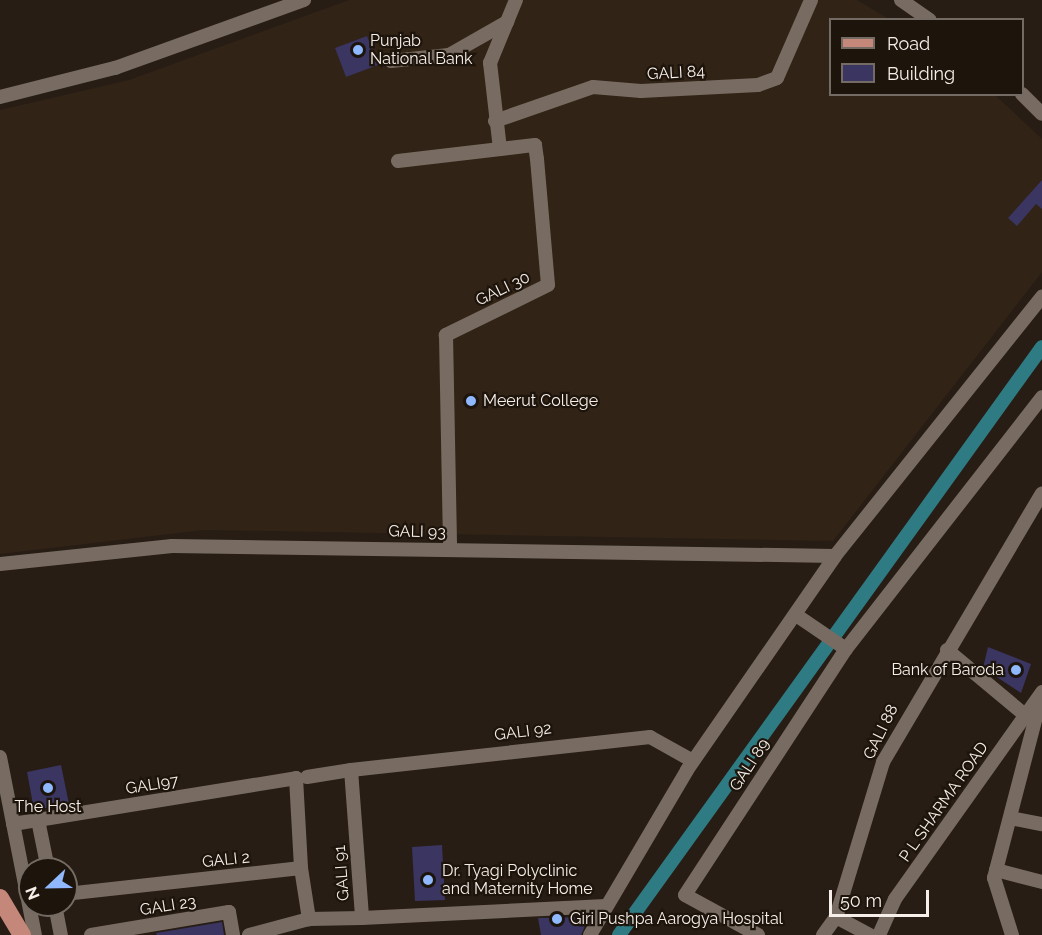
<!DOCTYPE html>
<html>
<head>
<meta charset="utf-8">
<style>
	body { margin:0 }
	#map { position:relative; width:1042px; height:935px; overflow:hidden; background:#271d15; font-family:Raleway,sans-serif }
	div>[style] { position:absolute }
	.built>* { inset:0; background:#312315 }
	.canal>* { height:14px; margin:-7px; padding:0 7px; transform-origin:7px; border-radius:7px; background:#2f7b83 }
	.building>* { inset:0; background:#3a3561 }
	.minor>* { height:14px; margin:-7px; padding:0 7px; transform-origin:7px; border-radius:7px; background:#786c62 }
	.major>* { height:18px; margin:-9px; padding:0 9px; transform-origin:9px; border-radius:9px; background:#c58779 }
	.dots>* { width:16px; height:16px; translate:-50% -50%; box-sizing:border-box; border:3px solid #1d140c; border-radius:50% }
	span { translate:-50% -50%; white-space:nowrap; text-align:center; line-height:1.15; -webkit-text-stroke:4.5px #1d140c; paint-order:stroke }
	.poi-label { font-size:16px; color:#f6efe9 }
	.left { translate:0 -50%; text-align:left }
	.right { translate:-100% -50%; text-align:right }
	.street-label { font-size:16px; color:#f6efe9 }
	.legend { position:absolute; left:829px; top:18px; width:195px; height:78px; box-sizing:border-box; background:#1d140c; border:2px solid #746c64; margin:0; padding:8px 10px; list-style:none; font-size:18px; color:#f6efe9 }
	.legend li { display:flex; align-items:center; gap:12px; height:30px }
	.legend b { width:30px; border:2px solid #746c64 }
	.north { position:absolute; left:18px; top:857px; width:60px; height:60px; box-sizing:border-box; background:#1d140c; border:2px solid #746c64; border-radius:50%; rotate:248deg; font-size:16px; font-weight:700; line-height:24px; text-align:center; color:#f6efe9 }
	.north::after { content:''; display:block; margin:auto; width:21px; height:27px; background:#8fb8fd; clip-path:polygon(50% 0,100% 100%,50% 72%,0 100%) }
	.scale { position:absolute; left:829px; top:890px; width:100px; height:27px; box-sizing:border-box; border:3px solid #f6efe9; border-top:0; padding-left:8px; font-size:18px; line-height:21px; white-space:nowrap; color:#f6efe9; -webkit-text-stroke:4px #1d140c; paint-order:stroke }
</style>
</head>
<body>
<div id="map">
	<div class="built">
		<i style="clip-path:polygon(349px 0,857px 0,889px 19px,830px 20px,830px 94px,995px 95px,1042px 139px,1042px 272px,833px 541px,204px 530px,0 554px,0 110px,129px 80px)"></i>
	</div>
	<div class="canal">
		<i style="left:619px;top:935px;width:724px;rotate:-54.27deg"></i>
	</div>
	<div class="building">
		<i style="clip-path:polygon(367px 36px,378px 65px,346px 77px,335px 48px)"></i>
		<i style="clip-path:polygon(1042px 180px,1042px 209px,1036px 204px,1017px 226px,1008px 218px)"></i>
		<i style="clip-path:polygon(988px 647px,1031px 664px,1021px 693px,983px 668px)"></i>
		<i style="clip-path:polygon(61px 765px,69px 804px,34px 810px,27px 772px)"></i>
		<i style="clip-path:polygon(442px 845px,445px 900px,415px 901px,412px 847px)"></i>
		<i style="clip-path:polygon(589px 917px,581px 935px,541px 935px,538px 918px)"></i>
		<i style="clip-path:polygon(222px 922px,224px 935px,157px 935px,156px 933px)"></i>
	</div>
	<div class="minor">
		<i style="left:901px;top:0;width:35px;rotate:35deg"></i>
		<i style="left:391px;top:61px;width:58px;rotate:-5.9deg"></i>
		<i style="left:449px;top:55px;width:67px;rotate:-29.6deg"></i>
		<i style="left:1022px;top:94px;width:28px;rotate:45deg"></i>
		<i style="left:0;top:97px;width:119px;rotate:-14.2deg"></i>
		<i style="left:115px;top:68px;width:201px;rotate:-19.8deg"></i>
		<i style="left:495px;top:121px;width:104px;rotate:-19.1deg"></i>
		<i style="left:593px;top:87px;width:48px;rotate:4.8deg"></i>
		<i style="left:641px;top:91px;width:117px;rotate:-2.9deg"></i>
		<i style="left:758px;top:85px;width:20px;rotate:-20deg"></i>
		<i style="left:777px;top:78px;width:85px;rotate:-66.4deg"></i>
		<i style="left:500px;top:149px;width:87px;rotate:-96.6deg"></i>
		<i style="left:490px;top:63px;width:68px;rotate:-67.6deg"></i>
		<i style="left:398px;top:161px;width:138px;rotate:-6.7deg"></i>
		<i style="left:535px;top:145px;width:14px;rotate:82deg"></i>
		<i style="left:537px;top:159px;width:126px;rotate:85deg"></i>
		<i style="left:548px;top:285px;width:114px;rotate:153.9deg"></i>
		<i style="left:446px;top:335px;width:214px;rotate:88.9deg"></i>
		<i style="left:0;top:564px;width:173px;rotate:-6deg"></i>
		<i style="left:172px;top:546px;width:663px;rotate:0.86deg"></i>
		<i style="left:846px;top:649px;width:319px;rotate:-52.1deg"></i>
		<i style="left:947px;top:650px;width:102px;rotate:39.8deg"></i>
		<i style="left:0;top:757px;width:181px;rotate:78.9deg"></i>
		<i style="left:351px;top:770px;width:301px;rotate:-6.3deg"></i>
		<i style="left:650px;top:737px;width:49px;rotate:29.2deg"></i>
		<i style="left:307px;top:777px;width:45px;rotate:-9deg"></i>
		<i style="left:351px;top:770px;width:148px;rotate:85.7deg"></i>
		<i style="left:362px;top:918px;width:244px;rotate:-2.8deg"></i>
		<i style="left:1010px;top:818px;width:33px;rotate:11deg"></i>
		<i style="left:38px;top:820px;width:50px;rotate:78.5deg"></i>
		<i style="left:13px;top:824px;width:287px;rotate:-9.2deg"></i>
		<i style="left:296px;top:778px;width:90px;rotate:86.8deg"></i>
		<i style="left:301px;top:868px;width:236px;rotate:173.7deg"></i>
		<i style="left:301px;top:868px;width:52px;rotate:81.1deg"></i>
		<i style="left:309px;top:919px;width:53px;rotate:-1.1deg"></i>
		<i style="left:996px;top:870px;width:48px;rotate:14.6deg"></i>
		<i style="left:55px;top:905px;width:31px;rotate:79deg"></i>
		<i style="left:836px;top:917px;width:38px;rotate:28deg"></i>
		<i style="left:91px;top:935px;width:140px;rotate:-9.5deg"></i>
		<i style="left:229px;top:912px;width:23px;rotate:80deg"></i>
		<i style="left:249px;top:935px;width:62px;rotate:-14.9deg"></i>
		<i style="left:590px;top:935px;width:191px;rotate:-59.5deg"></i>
		<i style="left:687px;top:770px;width:260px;rotate:-55.3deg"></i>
		<i style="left:835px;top:556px;width:332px;rotate:-51.4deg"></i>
		<i style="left:758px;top:935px;width:83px;rotate:-151.3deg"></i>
		<i style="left:685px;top:895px;width:294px;rotate:-56.8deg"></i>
		<i style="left:846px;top:649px;width:60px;rotate:-145.8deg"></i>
		<i style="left:823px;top:935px;width:22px;rotate:-54deg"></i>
		<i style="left:836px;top:917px;width:162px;rotate:-73.1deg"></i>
		<i style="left:883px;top:762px;width:312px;rotate:-59.4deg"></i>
		<i style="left:879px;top:935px;width:39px;rotate:-66deg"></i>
		<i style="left:895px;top:899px;width:254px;rotate:-54.6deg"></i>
		<i style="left:1012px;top:935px;width:60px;rotate:-107.5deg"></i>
		<i style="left:994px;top:878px;width:186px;rotate:-75.4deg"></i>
	</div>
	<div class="major">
		<i style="left:0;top:898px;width:43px;rotate:59.3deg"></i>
	</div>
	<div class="dots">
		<i style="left:358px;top:50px;background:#8fb8fd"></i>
		<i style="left:471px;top:401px;background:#8fb8fd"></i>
		<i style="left:1016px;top:670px;background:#8fb8fd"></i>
		<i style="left:48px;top:788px;background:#8fb8fd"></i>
		<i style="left:428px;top:880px;background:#8fb8fd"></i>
		<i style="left:557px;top:919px;background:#8fb8fd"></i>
	</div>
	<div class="poi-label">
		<span class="left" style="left:370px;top:50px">Punjab<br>National Bank</span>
		<span class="left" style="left:483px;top:401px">Meerut College</span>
		<span class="right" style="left:1004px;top:670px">Bank of Baroda</span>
		<span style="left:48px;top:807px">The Host</span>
		<span class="left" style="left:442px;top:880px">Dr. Tyagi Polyclinic<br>and Maternity Home</span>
		<span class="left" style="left:570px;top:919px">Giri Pushpa Aarogya Hospital</span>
	</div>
	<div class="street-label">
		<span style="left:676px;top:73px;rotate:-3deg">GALI 84</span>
		<span style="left:503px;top:289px;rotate:-26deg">GALI 30</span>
		<span style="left:417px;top:532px;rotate:1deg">GALI 93</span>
		<span style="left:523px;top:732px;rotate:-7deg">GALI 92</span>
		<span style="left:881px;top:732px;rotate:-64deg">GALI 88</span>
		<span style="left:750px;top:765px;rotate:-57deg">GALI 89</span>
		<span style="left:152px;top:785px;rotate:-9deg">GALI97</span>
		<span style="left:944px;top:802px;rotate:-55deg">P L SHARMA ROAD</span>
		<span style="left:226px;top:860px;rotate:-6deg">GALI 2</span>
		<span style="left:342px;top:873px;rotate:-94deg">GALI 91</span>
		<span style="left:168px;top:906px;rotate:-9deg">GALI 23</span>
	</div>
	<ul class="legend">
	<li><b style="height:8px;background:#c58779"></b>Road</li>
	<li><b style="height:16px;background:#3a3561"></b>Building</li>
	</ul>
	<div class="north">N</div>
	<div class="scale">50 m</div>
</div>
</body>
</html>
